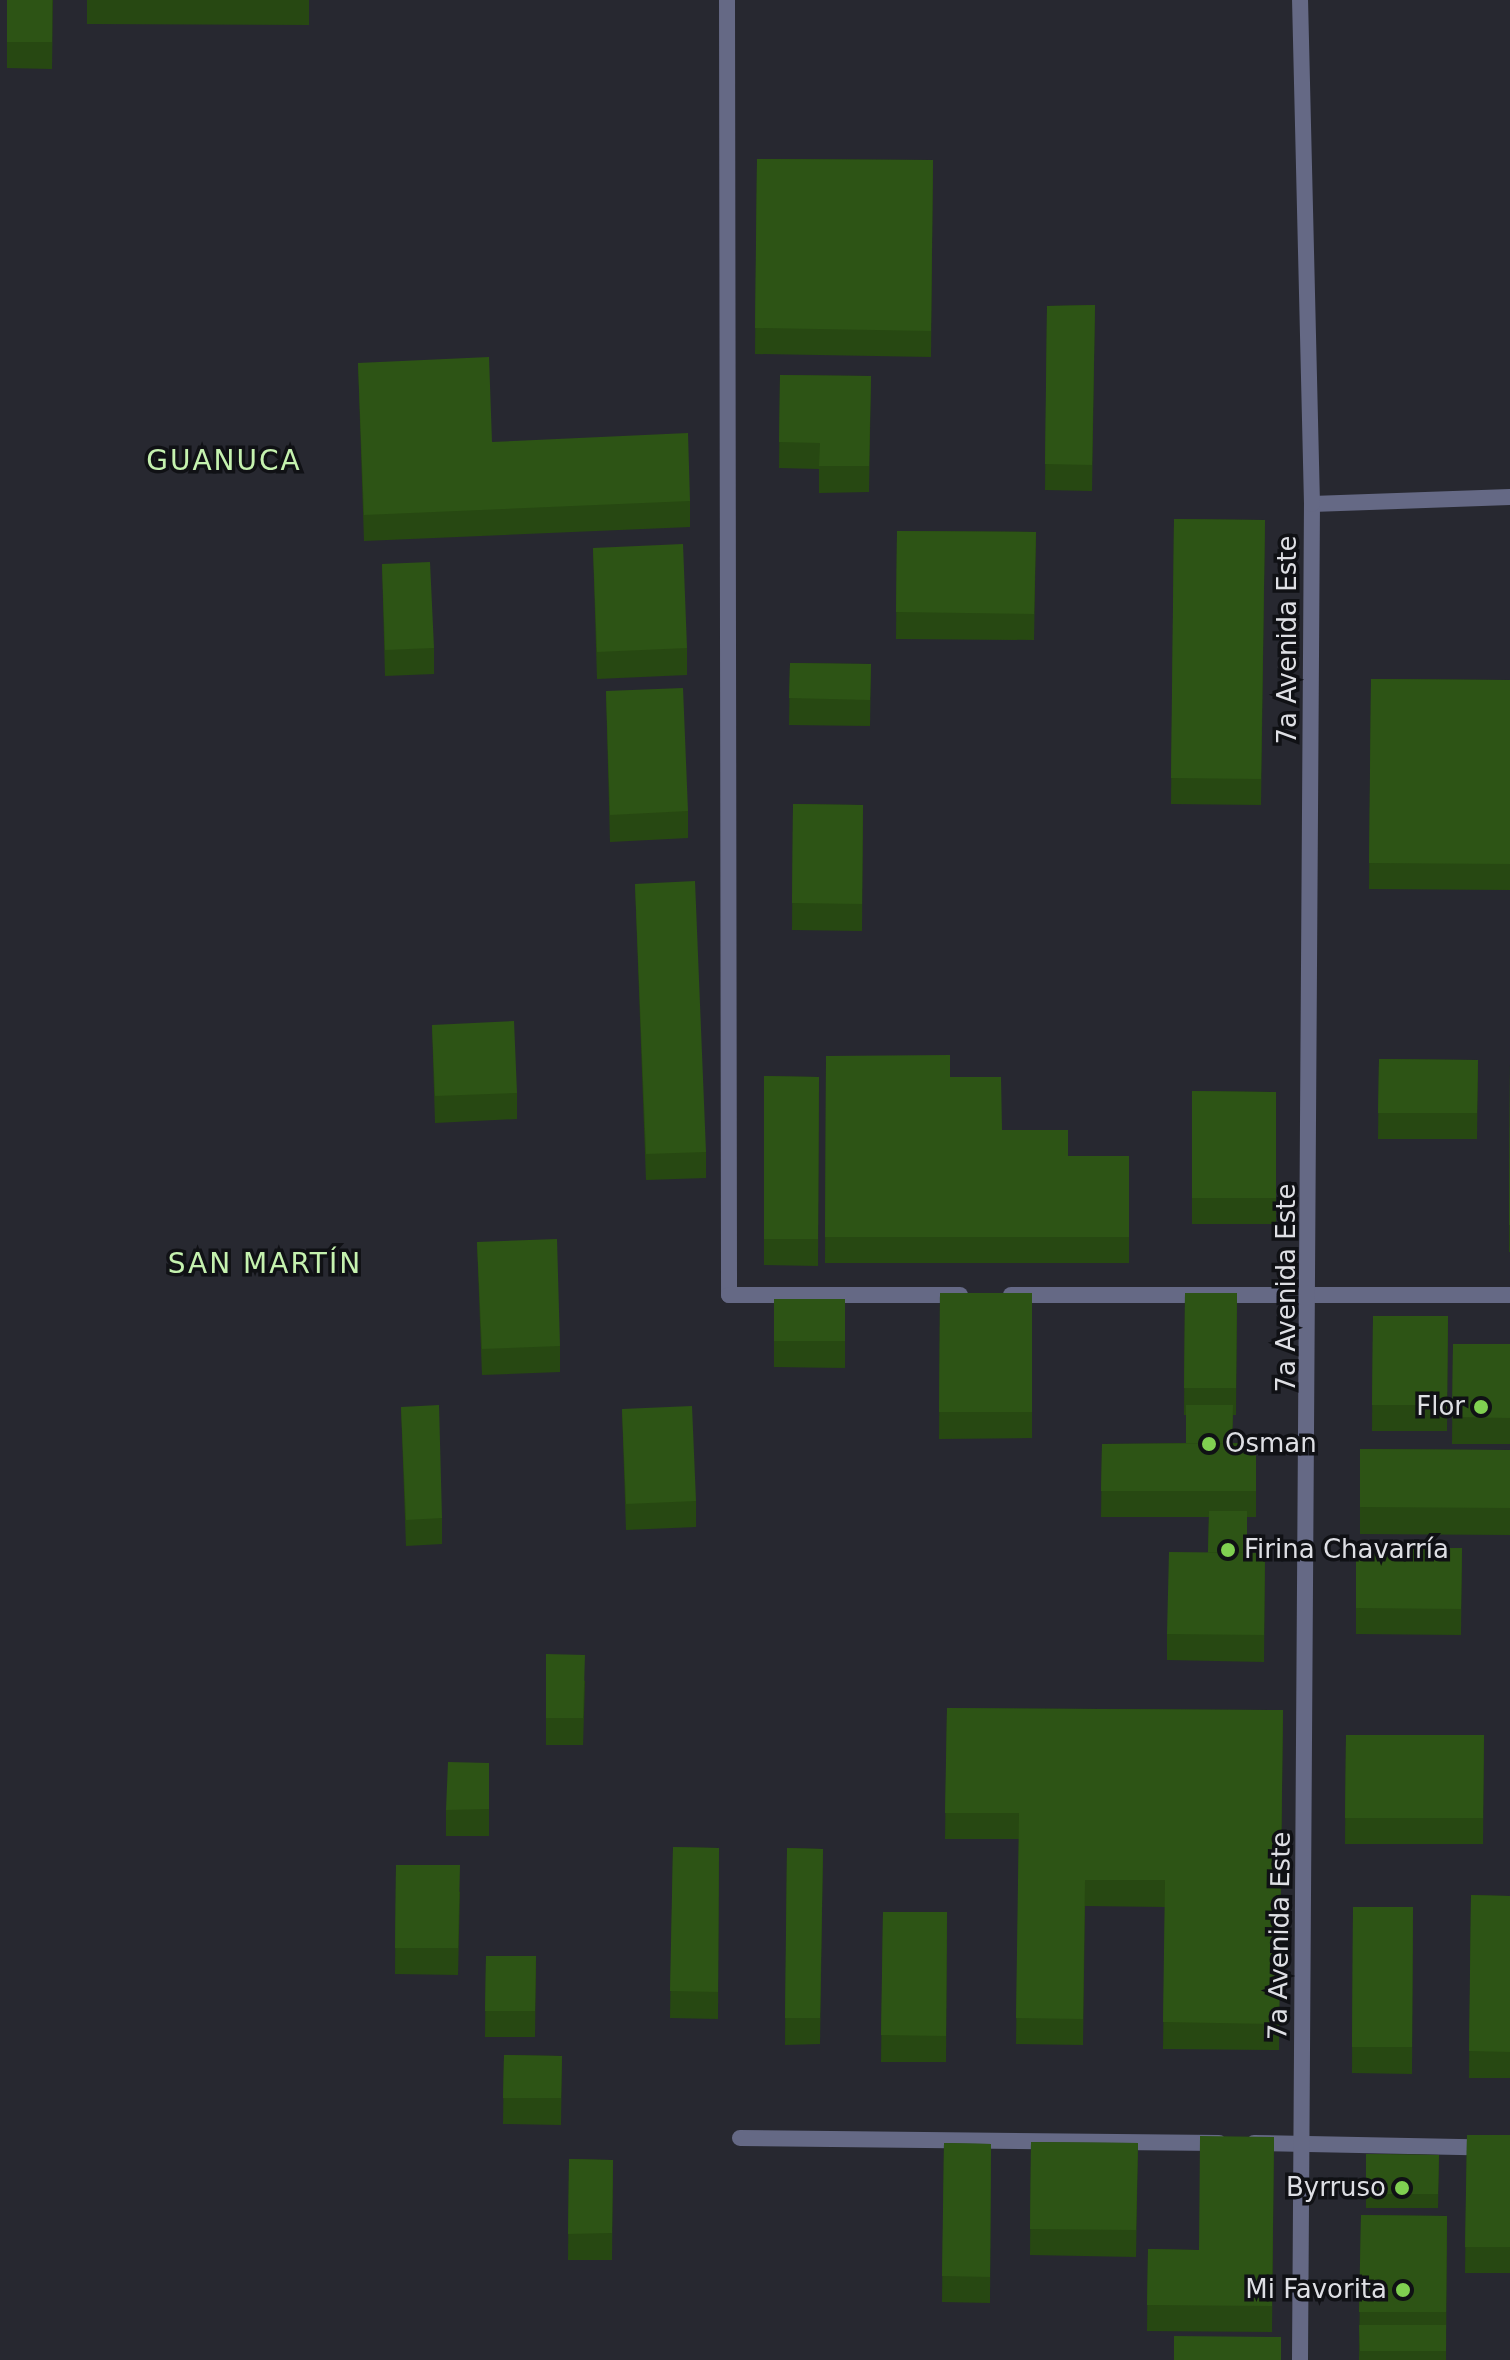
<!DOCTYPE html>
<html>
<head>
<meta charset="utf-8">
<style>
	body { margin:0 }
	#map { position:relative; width:1510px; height:2360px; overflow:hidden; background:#272830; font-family:"DejaVu Sans",sans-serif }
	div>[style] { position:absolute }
	.street>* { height:16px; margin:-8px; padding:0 8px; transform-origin:8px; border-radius:8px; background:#656985 }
	.wall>* { inset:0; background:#274812 }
	.building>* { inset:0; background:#2d5415 }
	.dots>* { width:22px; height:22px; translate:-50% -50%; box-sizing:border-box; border:4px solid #101115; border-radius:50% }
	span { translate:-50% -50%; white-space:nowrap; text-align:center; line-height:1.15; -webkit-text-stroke:7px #101115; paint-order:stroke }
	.street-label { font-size:26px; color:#dedfe4 }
	.poi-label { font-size:26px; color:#dedfe4 }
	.right { translate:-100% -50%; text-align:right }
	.left { translate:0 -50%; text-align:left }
	.neighbourhood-label { font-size:28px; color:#c5f2af; letter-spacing:2px }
</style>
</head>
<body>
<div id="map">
	<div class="street">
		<i style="left:727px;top:0;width:1295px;rotate:89.91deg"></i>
		<i style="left:729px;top:1295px;width:231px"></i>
		<i style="left:1312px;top:504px;width:198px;rotate:-2deg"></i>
		<i style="left:1011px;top:1295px;width:499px"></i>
		<i style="left:740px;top:2138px;width:479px;rotate:0.6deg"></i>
		<i style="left:1254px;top:2143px;width:256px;rotate:1.1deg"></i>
		<i style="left:1300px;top:2360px;width:1856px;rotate:-89.63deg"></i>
		<i style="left:1312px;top:504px;width:504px;rotate:-91.36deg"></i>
	</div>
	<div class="wall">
		<i style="clip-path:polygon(7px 0,53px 0,52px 69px,7px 68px)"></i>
		<i style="clip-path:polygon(87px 0,309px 0,309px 25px,87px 24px)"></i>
		<i style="clip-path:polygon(757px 159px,933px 160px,931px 357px,755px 354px)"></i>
		<i style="clip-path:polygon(1095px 305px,1092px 491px,1045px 490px,1047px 306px)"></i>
		<i style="clip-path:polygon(358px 363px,492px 442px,690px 501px,690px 527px,364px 541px)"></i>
		<i style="clip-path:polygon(780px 375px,871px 376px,869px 492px,819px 493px,819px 469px,779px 468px)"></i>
		<i style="clip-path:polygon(1174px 519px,1265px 520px,1261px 805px,1171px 804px)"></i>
		<i style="clip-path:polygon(897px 531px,1036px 532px,1034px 640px,896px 639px)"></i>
		<i style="clip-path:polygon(593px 548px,687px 648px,687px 675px,597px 679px)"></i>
		<i style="clip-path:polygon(382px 564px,434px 648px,434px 674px,385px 676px)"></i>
		<i style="clip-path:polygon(790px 663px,871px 664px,870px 726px,789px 725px)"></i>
		<i style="clip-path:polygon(1371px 679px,1510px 680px,1510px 890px,1369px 889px)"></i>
		<i style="clip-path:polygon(606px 691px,688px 811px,688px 838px,610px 842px)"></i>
		<i style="clip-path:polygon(793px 804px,863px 805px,862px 931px,792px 930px)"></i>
		<i style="clip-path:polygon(635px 884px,706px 1152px,706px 1178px,646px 1180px)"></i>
		<i style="clip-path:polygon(432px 1025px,517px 1093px,517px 1119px,435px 1123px)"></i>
		<i style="clip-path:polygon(826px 1056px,950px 1077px,1002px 1130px,1068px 1156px,1129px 1156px,1129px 1263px,825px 1263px)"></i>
		<i style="clip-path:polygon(1379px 1059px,1478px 1060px,1477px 1139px,1378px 1139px)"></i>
		<i style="clip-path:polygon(1510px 1060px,1510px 1252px,1509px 1252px)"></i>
		<i style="clip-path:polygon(764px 1076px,819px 1077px,818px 1266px,764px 1265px)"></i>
		<i style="clip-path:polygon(1192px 1091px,1276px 1092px,1276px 1224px,1192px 1224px)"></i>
		<i style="clip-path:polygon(477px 1242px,560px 1346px,560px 1372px,482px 1375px)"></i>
		<i style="clip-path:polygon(940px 1293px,1032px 1293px,1032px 1438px,939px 1439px)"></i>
		<i style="clip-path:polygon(1185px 1293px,1237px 1293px,1236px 1415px,1233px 1415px,1232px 1443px,1256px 1443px,1256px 1517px,1247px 1517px,1247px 1553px,1265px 1553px,1264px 1662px,1167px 1660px,1167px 1634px,1208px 1552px,1209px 1517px,1101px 1517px,1102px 1444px,1186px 1443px,1186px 1415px,1184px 1415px)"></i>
		<i style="clip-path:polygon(774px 1299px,845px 1299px,845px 1368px,774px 1367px)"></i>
		<i style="clip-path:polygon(1373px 1316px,1448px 1316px,1447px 1431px,1372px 1431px)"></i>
		<i style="clip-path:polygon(1453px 1344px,1510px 1344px,1510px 1444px,1452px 1444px)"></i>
		<i style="clip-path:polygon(401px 1407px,442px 1518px,442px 1544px,406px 1546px)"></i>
		<i style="clip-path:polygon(622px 1409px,696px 1501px,696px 1527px,626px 1530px)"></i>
		<i style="clip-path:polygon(1360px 1449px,1510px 1450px,1510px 1535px,1360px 1534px)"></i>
		<i style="clip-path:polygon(1462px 1548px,1461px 1635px,1356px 1634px,1356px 1549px)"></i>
		<i style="clip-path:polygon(546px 1654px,585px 1681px,583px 1745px,546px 1745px)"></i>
		<i style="clip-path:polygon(947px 1708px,1283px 1710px,1279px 2050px,1163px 2049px,1165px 1907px,1085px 1906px,1083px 2045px,1016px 2044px,1019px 1839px,945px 1839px)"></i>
		<i style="clip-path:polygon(1346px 1735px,1484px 1735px,1483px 1844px,1345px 1844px)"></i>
		<i style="clip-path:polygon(489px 1763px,489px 1836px,446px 1836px,446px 1810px)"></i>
		<i style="clip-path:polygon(673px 1847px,719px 1848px,718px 2019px,670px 2018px)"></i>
		<i style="clip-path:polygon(787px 1848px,823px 1849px,820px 2044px,785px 2045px)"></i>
		<i style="clip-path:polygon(396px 1865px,460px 1892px,458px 1975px,395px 1974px)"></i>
		<i style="clip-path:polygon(1471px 1895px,1510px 1896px,1510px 2078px,1469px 2078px)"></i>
		<i style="clip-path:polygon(1353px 1907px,1413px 1907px,1412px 2074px,1352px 2073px)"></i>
		<i style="clip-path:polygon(883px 1912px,947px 1912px,946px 2062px,881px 2062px)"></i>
		<i style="clip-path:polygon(486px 1956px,536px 1956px,535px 2037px,485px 2037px)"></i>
		<i style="clip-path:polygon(504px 2055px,562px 2056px,561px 2125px,503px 2124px)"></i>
		<i style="clip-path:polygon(1467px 2135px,1510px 2135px,1510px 2273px,1465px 2273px)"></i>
		<i style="clip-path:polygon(1274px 2137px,1272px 2332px,1147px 2331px,1148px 2249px,1199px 2250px)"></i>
		<i style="clip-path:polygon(1031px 2142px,1138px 2143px,1136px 2257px,1030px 2255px)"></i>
		<i style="clip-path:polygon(944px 2143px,991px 2144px,990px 2303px,942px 2302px)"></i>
		<i style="clip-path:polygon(1366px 2154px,1439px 2155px,1438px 2208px,1366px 2208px)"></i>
		<i style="clip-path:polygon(569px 2159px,613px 2160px,612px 2260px,568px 2260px)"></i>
		<i style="clip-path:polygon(1361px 2215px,1447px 2216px,1446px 2360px,1359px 2360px)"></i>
	</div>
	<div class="building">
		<i style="clip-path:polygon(7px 0,52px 0,52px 42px,7px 42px)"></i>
		<i style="clip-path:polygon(757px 159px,933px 160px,931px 331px,755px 328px)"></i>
		<i style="clip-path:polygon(1095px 305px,1092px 465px,1045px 464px,1047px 306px)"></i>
		<i style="clip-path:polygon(489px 357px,492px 442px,688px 433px,690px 501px,364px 515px,358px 363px)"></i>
		<i style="clip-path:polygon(780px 375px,871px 376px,869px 466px,819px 466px,820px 443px,779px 442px)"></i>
		<i style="clip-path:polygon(1174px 519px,1265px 520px,1261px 779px,1171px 778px)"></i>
		<i style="clip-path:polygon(897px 531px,1036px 532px,1034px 614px,896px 612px)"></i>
		<i style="clip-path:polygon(683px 544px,687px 648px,597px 652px,593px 548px)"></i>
		<i style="clip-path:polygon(430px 562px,434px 648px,385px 650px,382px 564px)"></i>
		<i style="clip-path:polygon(790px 663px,871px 664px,870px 700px,789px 698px)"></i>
		<i style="clip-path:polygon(1371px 679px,1510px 680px,1510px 864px,1369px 863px)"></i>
		<i style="clip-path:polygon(683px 688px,688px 811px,610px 815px,606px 691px)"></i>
		<i style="clip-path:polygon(793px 804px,863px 805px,862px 904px,792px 903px)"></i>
		<i style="clip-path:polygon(695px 881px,706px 1152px,646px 1154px,635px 884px)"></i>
		<i style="clip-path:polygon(514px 1021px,517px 1093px,435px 1096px,432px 1025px)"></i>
		<i style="clip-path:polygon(950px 1055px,950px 1077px,1001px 1077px,1002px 1130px,1068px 1130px,1068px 1156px,1129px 1156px,1129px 1237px,825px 1237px,826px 1056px)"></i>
		<i style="clip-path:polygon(1379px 1059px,1478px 1060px,1477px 1113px,1378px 1113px)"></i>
		<i style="clip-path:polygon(1510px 1060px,1510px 1225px,1509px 1225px)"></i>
		<i style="clip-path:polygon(764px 1076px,819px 1077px,818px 1239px,764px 1239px)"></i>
		<i style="clip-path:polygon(1192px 1091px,1276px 1092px,1276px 1198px,1192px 1198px)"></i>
		<i style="clip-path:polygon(557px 1239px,560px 1346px,482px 1349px,477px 1242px)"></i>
		<i style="clip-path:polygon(940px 1293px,1032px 1293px,1032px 1412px,939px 1412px)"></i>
		<i style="clip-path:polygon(1185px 1293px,1237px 1293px,1236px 1388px,1184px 1388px)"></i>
		<i style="clip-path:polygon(774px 1299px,845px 1299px,845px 1341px,774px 1341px)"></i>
		<i style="clip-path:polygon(1373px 1316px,1448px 1316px,1447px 1405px,1372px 1405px)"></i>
		<i style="clip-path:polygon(1453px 1344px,1510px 1344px,1510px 1418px,1452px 1417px)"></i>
		<i style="clip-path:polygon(439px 1405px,442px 1518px,406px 1520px,401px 1407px)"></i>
		<i style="clip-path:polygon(1186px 1405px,1233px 1405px,1232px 1443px,1186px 1443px)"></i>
		<i style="clip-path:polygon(692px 1406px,696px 1501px,626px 1504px,622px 1409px)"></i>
		<i style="clip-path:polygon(1256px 1443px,1256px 1491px,1101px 1491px,1102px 1444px)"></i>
		<i style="clip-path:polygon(1360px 1449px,1510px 1450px,1510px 1508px,1360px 1507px)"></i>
		<i style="clip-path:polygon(1209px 1511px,1247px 1511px,1247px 1553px,1208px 1552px)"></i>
		<i style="clip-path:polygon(1462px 1548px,1461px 1609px,1356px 1608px,1356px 1549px)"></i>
		<i style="clip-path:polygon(1169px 1552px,1265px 1553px,1264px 1635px,1167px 1634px)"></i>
		<i style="clip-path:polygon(546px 1654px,585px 1655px,583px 1718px,546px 1718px)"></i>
		<i style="clip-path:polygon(947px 1708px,1283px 1710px,1279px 2024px,1163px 2022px,1165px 1880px,1085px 1880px,1083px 2019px,1016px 2018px,1019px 1813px,945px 1813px)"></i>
		<i style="clip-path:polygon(1346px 1735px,1484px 1735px,1483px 1818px,1345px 1818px)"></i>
		<i style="clip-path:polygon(448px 1762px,489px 1763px,489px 1809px,446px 1810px)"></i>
		<i style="clip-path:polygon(673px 1847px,719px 1848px,718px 1992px,670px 1991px)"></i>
		<i style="clip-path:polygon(787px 1848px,823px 1849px,820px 2018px,785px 2018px)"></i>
		<i style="clip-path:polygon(396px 1865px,460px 1865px,458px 1948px,395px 1948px)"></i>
		<i style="clip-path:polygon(1471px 1895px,1510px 1896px,1510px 2052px,1469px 2051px)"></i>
		<i style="clip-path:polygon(1353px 1907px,1413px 1907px,1412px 2047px,1352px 2047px)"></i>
		<i style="clip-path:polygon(883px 1912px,947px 1912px,946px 2036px,881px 2035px)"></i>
		<i style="clip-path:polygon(486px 1956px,536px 1956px,535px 2011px,485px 2011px)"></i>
		<i style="clip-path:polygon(504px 2055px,562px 2056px,561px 2098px,503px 2098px)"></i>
		<i style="clip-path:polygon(1467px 2135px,1510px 2135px,1510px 2247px,1465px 2247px)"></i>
		<i style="clip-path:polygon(1200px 2136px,1274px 2137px,1272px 2306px,1147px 2305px,1148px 2249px,1199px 2250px)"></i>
		<i style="clip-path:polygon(1031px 2142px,1138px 2143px,1136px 2230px,1030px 2229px)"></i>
		<i style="clip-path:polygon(944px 2143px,991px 2144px,990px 2277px,942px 2276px)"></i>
		<i style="clip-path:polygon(1366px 2154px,1439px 2155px,1438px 2194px,1366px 2194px)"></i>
		<i style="clip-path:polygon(569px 2159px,613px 2160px,612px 2233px,568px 2234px)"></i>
		<i style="clip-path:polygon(1361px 2215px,1447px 2216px,1446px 2312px,1359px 2312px)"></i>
		<i style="clip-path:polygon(1359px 2325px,1446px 2325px,1446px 2351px,1360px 2351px)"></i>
		<i style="clip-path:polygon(1174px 2336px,1281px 2337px,1281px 2360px,1174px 2360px)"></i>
	</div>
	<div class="dots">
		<i style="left:1481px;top:1407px;background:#80d051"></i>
		<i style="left:1209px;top:1444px;background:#80d051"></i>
		<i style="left:1228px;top:1550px;background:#80d051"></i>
		<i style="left:1402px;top:2188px;background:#80d051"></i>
		<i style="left:1403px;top:2290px;background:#80d051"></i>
	</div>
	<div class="street-label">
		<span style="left:1288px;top:640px;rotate:-90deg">7a Avenida Este</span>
		<span style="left:1287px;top:1288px;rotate:-90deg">7a Avenida Este</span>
		<span style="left:1280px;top:1936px;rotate:-89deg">7a Avenida Este</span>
	</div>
	<div class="poi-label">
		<span class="right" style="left:1465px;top:1407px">Flor</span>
		<span class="left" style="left:1225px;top:1444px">Osman</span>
		<span class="left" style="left:1244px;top:1550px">Firina Chavarría</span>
		<span class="right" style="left:1386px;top:2188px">Byrruso</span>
		<span class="right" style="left:1387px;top:2290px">Mi Favorita</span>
	</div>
	<div class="neighbourhood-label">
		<span style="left:224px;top:461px">GUANUCA</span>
		<span style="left:265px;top:1264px">SAN MARTÍN</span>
	</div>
</div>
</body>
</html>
